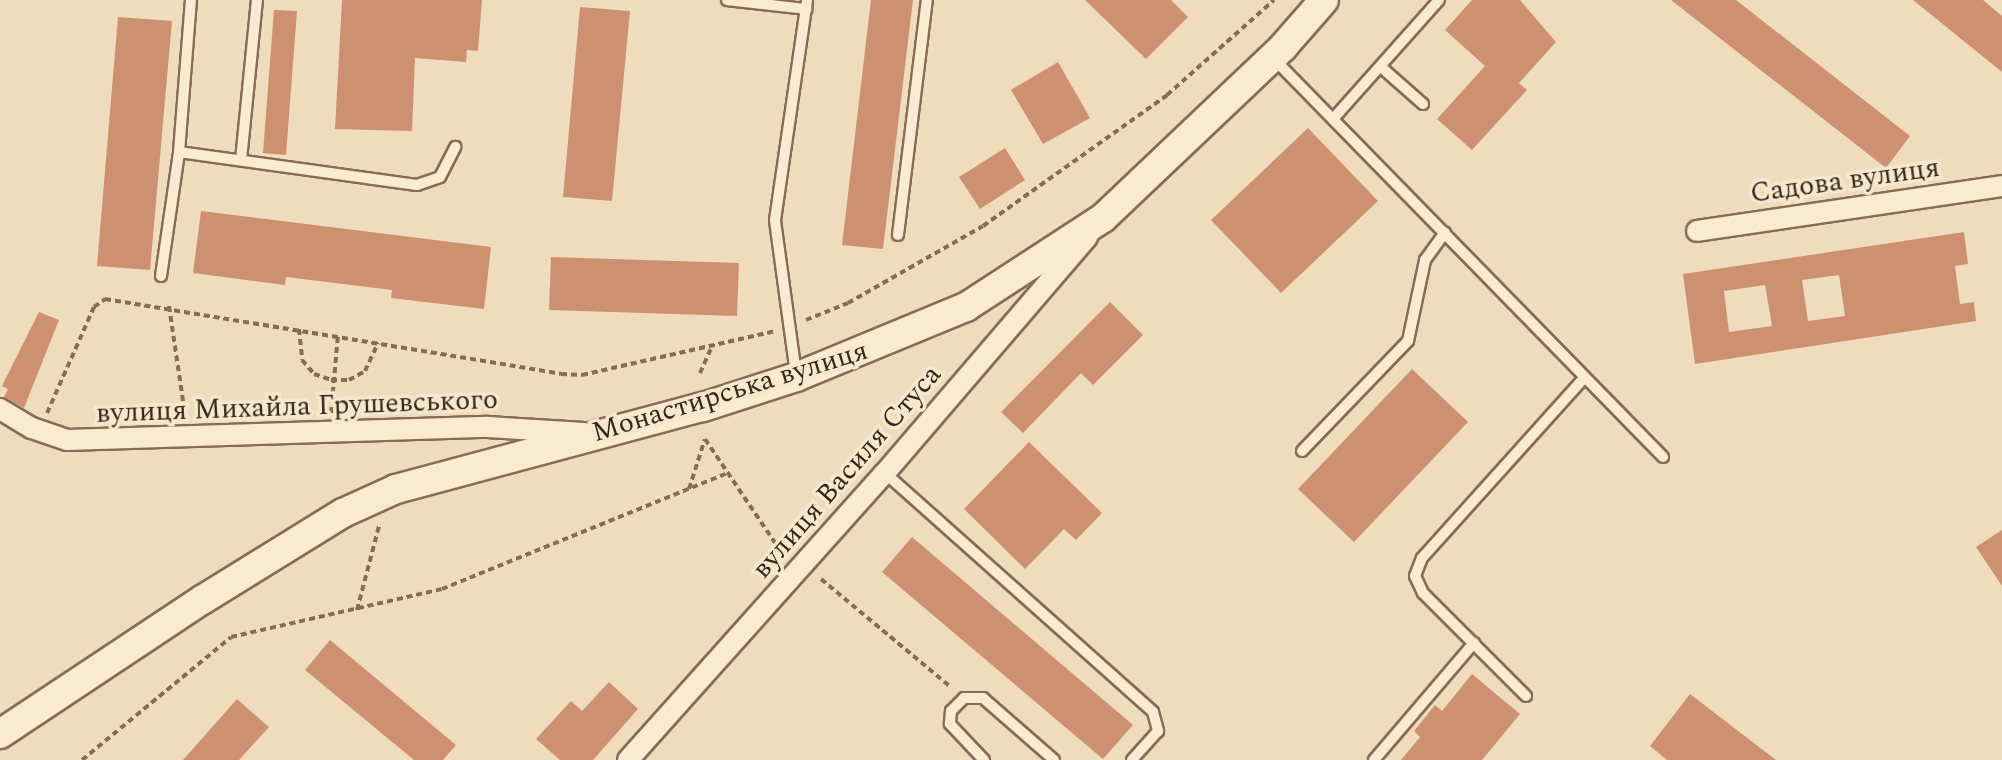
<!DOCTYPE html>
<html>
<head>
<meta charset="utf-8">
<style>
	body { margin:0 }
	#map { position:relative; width:2002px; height:760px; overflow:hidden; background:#eedcbd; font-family:Spectral,serif }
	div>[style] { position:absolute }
	.building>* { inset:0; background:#cd9172 }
	.path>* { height:4px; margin-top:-2px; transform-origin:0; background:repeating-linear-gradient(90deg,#866c56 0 6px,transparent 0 10px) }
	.roads { filter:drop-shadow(2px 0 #866c56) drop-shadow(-2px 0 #866c56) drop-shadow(0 2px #866c56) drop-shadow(0 -2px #866c56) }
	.service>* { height:10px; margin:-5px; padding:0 5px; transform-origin:5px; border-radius:5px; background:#f9ead0 }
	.minor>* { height:20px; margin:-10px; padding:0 10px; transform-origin:10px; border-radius:10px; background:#f9ead0 }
	.secondary>* { height:28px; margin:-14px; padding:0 14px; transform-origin:14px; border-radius:14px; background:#f9ead0 }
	span { translate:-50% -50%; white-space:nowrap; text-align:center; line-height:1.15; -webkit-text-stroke:7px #f6e7cd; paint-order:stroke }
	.street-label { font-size:28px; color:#35261b }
</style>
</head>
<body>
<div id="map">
	<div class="building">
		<i style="clip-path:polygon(342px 0,482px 0,478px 51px,467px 50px,466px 62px,415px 58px,412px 131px,335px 129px)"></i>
		<i style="clip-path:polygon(871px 0,913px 0,883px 249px,842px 245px)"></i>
		<i style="clip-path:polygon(1085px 0,1171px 0,1188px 17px,1146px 59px)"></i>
		<i style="clip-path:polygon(1472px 0,1520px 0,1556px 42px,1519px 83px,1527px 90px,1472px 150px,1437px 119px,1485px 66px,1445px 30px)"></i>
		<i style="clip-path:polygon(1671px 0,1736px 0,1910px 136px,1886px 168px)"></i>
		<i style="clip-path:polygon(1913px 0,1983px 0,2002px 16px,2002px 72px)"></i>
		<i style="clip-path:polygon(580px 7px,630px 11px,612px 201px,563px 197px)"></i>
		<i style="clip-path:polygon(274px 10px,297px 11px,286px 155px,263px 153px)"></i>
		<i style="clip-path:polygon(118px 17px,172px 21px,150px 270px,97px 266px)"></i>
		<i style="clip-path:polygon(1058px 62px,1090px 118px,1043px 144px,1011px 90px)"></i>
		<i style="clip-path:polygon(1308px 128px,1378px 201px,1281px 293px,1211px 220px)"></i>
		<i style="clip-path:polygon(1005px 148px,1025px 180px,980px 209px,959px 177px)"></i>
		<i style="clip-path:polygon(201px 211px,491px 247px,484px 309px,391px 298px,392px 290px,286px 277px,285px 285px,193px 273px)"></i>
		<i style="clip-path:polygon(evenodd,1964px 232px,1968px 264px,1955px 266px,1960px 304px,1974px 302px,1976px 321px,1695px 364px,1683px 274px,1964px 232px,1839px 275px,1845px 316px,1808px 321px,1802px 280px,1839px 275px,1964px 232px,1765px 285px,1772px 326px,1729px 332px,1724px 291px,1765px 285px)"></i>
		<i style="clip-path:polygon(551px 257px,739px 263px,737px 316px,549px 310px)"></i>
		<i style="clip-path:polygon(1110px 302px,1143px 335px,1093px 385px,1081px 373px,1023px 433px,1001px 412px)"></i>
		<i style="clip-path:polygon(39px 312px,59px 320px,24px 408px,4px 397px,8px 389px,2px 386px)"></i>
		<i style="clip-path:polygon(1412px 369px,1468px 422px,1354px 542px,1298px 489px)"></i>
		<i style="clip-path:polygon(1029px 442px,1102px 513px,1076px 540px,1064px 529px,1025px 569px,964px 509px)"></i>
		<i style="clip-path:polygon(2002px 530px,2002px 586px,1976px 547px)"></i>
		<i style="clip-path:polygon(912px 537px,1133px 725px,1103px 759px,882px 572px)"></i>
		<i style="clip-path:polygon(330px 640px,456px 745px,443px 760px,414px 760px,305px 670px)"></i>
		<i style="clip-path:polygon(1472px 674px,1520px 714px,1482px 760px,1401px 760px,1420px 737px,1414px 731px,1435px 705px,1442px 711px)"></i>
		<i style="clip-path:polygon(609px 682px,638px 709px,593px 760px,560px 760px,536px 739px,571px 701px,582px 711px)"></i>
		<i style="clip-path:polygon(1690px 694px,1776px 760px,1667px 760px,1650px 746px)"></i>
		<i style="clip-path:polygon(237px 699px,269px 727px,239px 760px,183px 760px)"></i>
	</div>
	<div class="path">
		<i style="left:169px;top:306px;width:110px;rotate:81.6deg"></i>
		<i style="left:806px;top:320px;width:45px;rotate:-22deg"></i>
		<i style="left:848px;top:303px;width:155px;rotate:-29.7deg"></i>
		<i style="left:983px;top:226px;width:226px;rotate:-35.4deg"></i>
		<i style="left:1167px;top:95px;width:143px;rotate:-41.6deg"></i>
		<i style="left:299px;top:329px;width:31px;rotate:84deg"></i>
		<i style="left:302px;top:360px;width:18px;rotate:49deg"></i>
		<i style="left:314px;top:374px;width:18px;rotate:19deg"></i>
		<i style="left:331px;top:380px;width:18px"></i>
		<i style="left:349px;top:380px;width:18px;rotate:-29deg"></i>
		<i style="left:365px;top:371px;width:31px;rotate:-65deg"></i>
		<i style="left:700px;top:373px;width:30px;rotate:-66deg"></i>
		<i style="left:47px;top:413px;width:116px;rotate:-66.1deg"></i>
		<i style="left:94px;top:307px;width:14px;rotate:-36deg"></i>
		<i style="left:105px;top:299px;width:462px;rotate:9.3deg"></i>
		<i style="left:561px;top:374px;width:21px;rotate:3deg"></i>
		<i style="left:582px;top:375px;width:198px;rotate:-12.8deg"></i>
		<i style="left:331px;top:413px;width:78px;rotate:-84.9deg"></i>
		<i style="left:705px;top:439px;width:141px;rotate:56deg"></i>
		<i style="left:689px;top:489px;width:52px;rotate:-72.3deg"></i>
		<i style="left:821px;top:579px;width:170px;rotate:39.8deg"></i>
		<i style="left:357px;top:610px;width:87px;rotate:-75.3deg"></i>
		<i style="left:82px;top:760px;width:193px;rotate:-39.5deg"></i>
		<i style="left:231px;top:637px;width:216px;rotate:-12.8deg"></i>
		<i style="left:442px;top:589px;width:309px;rotate:-22.1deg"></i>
	</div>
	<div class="roads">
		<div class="service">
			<i style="left:727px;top:0;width:80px;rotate:6.5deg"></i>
			<i style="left:1273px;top:58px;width:558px;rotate:45.65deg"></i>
			<i style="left:1381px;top:67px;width:56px;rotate:41.4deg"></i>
			<i style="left:1333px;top:119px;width:159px;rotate:-48.3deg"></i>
			<i style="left:179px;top:152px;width:240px;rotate:7.9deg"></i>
			<i style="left:417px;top:185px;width:24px;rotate:-19deg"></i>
			<i style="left:440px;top:177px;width:34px;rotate:-63deg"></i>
			<i style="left:241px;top:160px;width:161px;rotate:-84.3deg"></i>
			<i style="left:898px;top:235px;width:237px;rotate:-83deg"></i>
			<i style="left:161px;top:276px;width:125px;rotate:-81.7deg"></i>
			<i style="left:179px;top:152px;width:152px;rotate:-85.5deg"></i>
			<i style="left:796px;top:374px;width:155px;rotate:-97.8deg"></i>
			<i style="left:775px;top:220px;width:222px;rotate:-81.7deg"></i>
			<i style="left:1302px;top:451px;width:153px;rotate:-46.1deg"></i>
			<i style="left:1408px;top:341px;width:83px;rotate:-78.1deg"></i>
			<i style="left:1425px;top:260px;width:34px;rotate:-54deg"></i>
			<i style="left:885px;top:473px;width:359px;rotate:41.7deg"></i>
			<i style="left:1153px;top:712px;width:20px;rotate:75deg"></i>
			<i style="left:1158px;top:731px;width:39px;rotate:132deg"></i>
			<i style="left:1526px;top:696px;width:146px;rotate:-135deg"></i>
			<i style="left:1423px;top:593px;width:19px;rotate:-115deg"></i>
			<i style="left:1415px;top:576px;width:19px;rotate:-69deg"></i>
			<i style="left:1422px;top:558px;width:242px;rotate:-48deg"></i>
			<i style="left:984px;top:760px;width:50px;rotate:-133.4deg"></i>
			<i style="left:950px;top:724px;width:13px;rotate:-86deg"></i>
			<i style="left:951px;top:711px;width:18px;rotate:-45deg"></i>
			<i style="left:964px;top:698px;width:19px"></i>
			<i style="left:983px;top:698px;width:94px;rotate:41.1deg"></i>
			<i style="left:1374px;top:760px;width:154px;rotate:-49.5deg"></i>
		</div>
		<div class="minor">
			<i style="left:1697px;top:231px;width:308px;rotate:-8.4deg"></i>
			<i style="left:0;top:409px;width:37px;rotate:31deg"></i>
			<i style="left:32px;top:428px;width:37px;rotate:19deg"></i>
			<i style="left:67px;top:440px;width:421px;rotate:-1.8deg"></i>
			<i style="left:488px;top:427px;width:96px;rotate:3.6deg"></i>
			<i style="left:628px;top:760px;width:385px;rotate:-48.2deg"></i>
			<i style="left:885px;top:473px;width:311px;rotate:-49.4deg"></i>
		</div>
		<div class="secondary">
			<i style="left:0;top:734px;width:242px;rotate:-33.6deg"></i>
			<i style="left:202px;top:600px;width:166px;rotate:-31.7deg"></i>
			<i style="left:343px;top:513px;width:58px;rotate:-24.4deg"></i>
			<i style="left:396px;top:489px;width:318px;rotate:-15deg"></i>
			<i style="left:703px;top:407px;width:98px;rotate:-17.9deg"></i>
			<i style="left:796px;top:377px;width:184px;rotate:-22.4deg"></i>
			<i style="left:966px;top:307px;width:163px;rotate:-33deg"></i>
			<i style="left:1103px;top:218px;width:248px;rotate:-43.5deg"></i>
			<i style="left:1283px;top:47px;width:62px;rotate:-48.9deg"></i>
		</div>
	</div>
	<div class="street-label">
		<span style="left:1845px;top:181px;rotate:-8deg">Садова вулиця</span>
		<span style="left:730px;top:392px;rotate:-17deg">Монастирська вулиця</span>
		<span style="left:297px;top:407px;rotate:-2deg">вулиця Михайла Грушевського</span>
		<span style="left:847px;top:472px;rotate:-49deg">вулиця Василя Стуса</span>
	</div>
</div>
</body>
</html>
